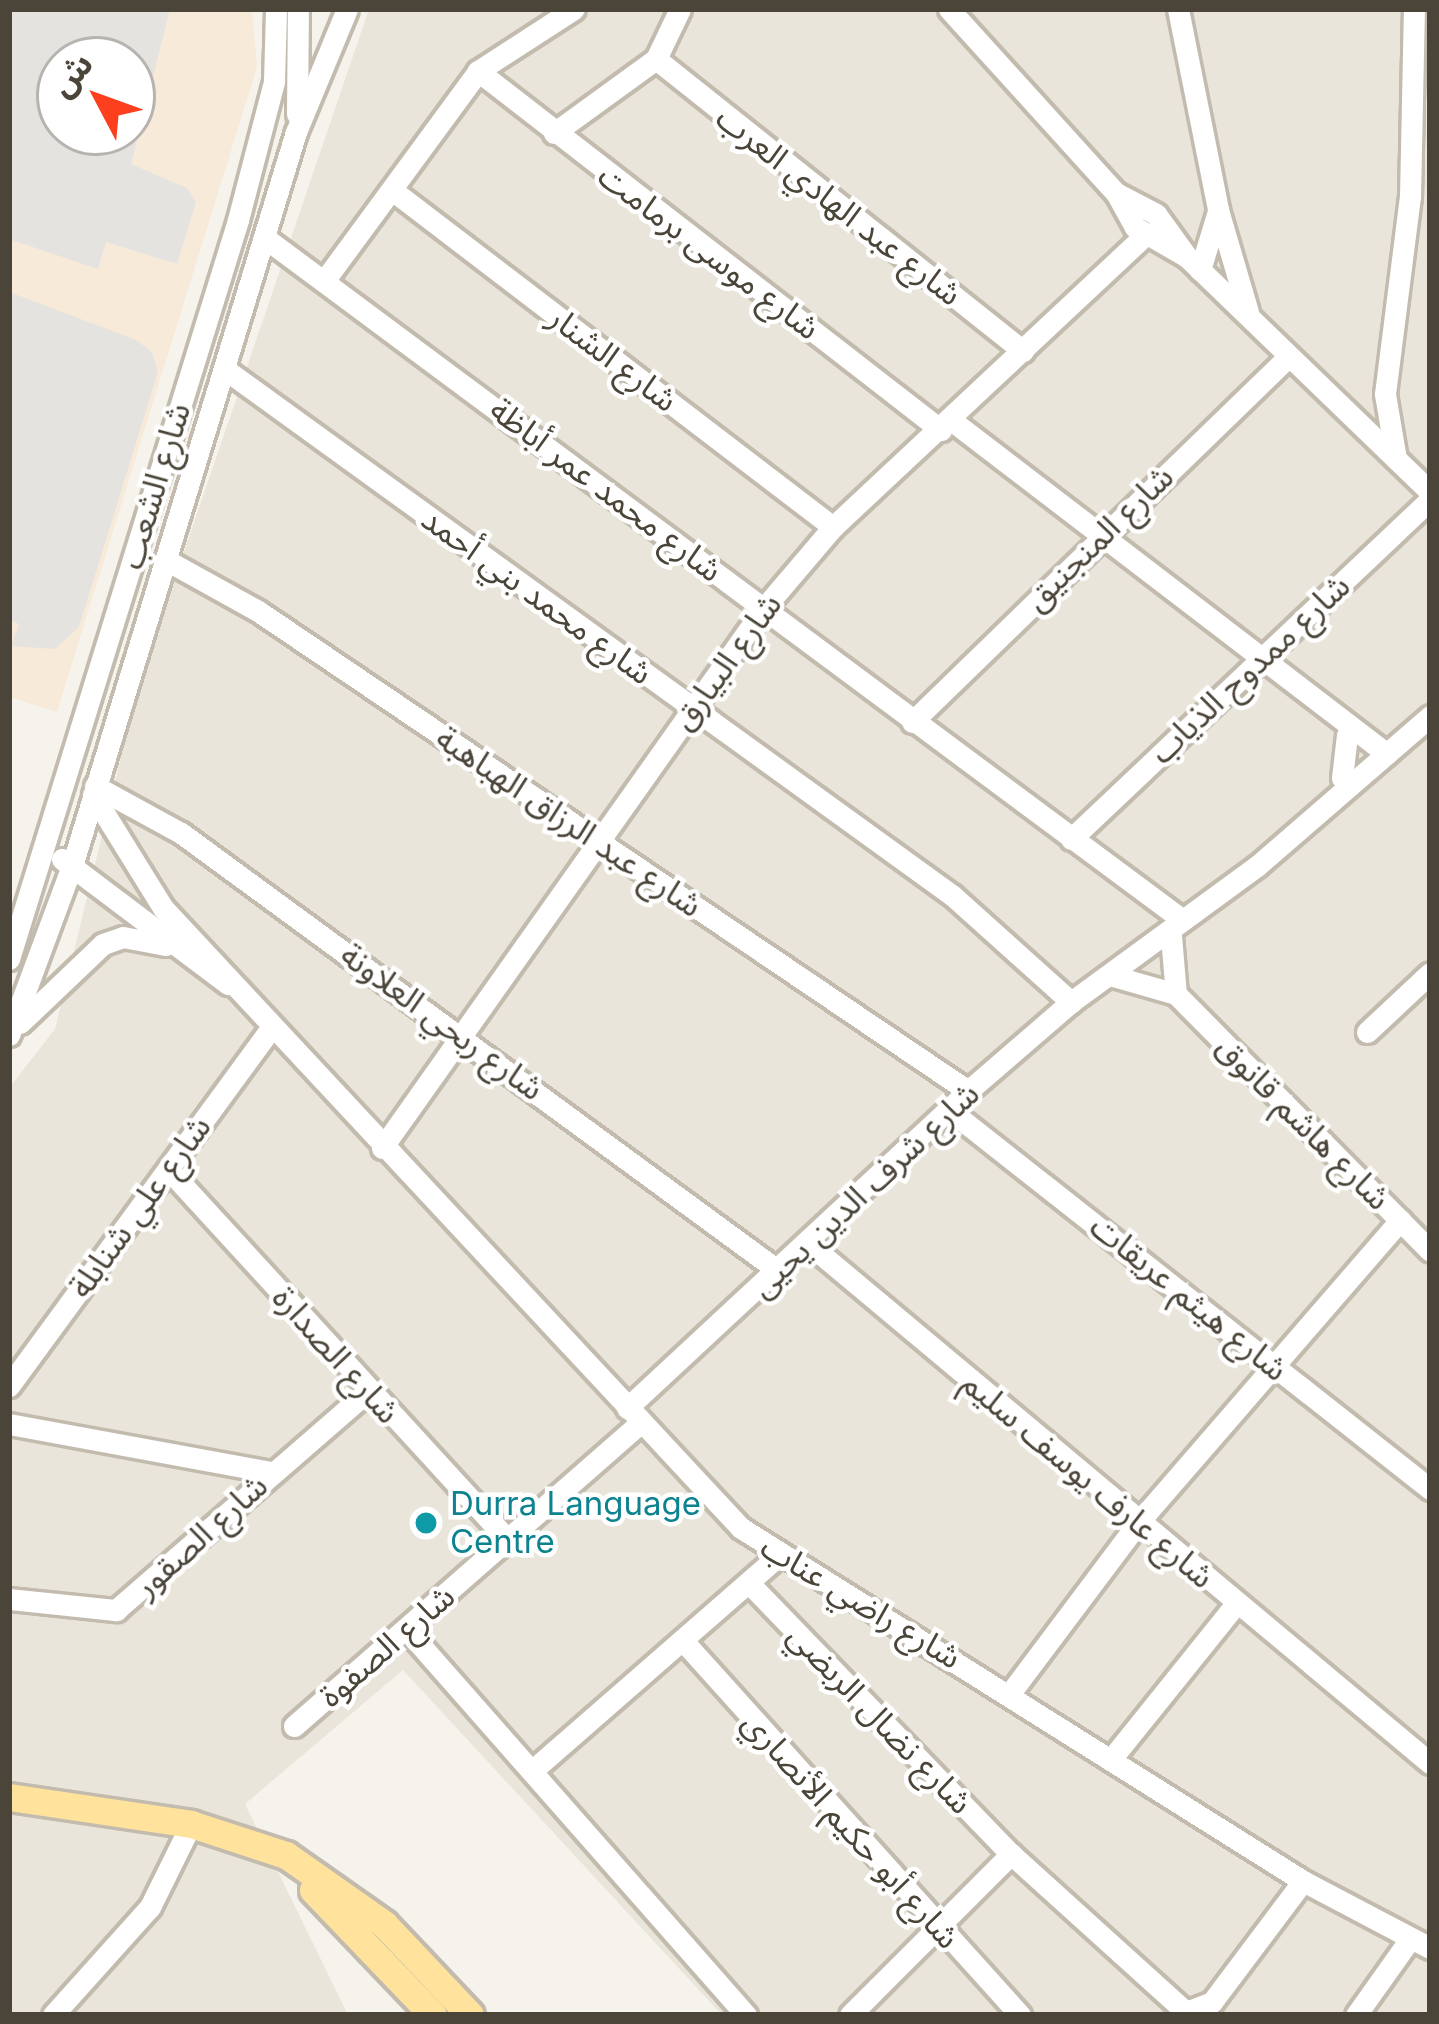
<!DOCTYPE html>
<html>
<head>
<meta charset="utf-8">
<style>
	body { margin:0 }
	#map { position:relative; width:1439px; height:2024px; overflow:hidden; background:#f6f3ec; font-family:Inter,"Noto Sans Arabic",sans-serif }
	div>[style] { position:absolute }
	.residential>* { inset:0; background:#eae5da }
	.commercial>* { inset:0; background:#f7ead8 }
	.parking>* { inset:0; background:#e5e3e0 }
	.roads { filter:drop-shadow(3px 0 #c2bbae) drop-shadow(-3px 0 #c2bbae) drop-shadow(0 3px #c2bbae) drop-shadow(0 -3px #c2bbae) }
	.minor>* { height:21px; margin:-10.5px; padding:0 10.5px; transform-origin:10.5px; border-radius:10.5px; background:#fff }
	.major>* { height:27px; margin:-13.5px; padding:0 13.5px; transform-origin:13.5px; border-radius:13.5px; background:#ffe39c }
	.dots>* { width:33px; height:33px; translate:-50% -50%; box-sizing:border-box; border:6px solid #fff; border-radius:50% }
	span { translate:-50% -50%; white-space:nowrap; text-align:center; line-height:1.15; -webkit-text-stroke:9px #fff; paint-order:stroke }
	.street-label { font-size:33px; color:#4b4439 }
	.culture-label { font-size:33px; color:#0d838f }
	.left { translate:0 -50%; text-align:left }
	.frame { position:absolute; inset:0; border:12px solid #4b4439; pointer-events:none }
	.north { position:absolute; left:36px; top:36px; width:120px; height:120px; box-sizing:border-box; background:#fff; border:3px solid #b7b4b0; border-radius:50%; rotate:311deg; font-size:33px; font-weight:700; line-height:48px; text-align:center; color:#4b4439 }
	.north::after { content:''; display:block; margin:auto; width:42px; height:54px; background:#fc3f1d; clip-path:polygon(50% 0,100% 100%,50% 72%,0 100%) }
</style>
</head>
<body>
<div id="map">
	<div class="residential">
		<i style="clip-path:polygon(369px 9px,1430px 9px,1430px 2015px,722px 2015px,403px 1670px,245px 1804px,348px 2015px,9px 2015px,9px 1088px,55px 1029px,138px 687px)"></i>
	</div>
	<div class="commercial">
		<i style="clip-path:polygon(evenodd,9px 9px,252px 9px,257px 67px,57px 712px,9px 697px,9px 9px,60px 60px,132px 60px,132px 132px,60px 132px,60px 60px)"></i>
	</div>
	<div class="parking">
		<i style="clip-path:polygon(evenodd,9px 9px,170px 9px,131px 164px,187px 188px,196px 202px,177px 264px,106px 242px,98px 269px,9px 239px,9px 9px,132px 60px,132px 132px,60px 132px,60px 60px,132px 60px)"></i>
		<i style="clip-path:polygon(9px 292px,136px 340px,152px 352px,158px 372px,79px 627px,55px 649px,11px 646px,19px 624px,9px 620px)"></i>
	</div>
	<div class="roads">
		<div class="minor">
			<i style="left:949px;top:9px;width:248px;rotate:47.8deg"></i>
			<i style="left:1116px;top:193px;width:39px;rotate:61deg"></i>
			<i style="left:1135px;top:227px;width:60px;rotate:30deg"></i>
			<i style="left:1178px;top:9px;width:205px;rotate:78.7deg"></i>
			<i style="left:1218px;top:210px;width:106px;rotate:73.6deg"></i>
			<i style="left:656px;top:59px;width:469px;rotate:38.5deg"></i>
			<i style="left:478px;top:71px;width:586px;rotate:37.79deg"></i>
			<i style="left:297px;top:114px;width:105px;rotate:-89.5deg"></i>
			<i style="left:554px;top:133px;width:126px;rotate:-36deg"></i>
			<i style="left:656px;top:59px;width:55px;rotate:-64.4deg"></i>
			<i style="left:392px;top:190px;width:555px;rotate:37.39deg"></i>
			<i style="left:1116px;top:193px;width:45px;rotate:27.7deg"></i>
			<i style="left:1156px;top:214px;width:53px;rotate:54.2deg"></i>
			<i style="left:1187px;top:257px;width:338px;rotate:44deg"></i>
			<i style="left:265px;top:238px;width:1135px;rotate:36.62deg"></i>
			<i style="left:1200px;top:270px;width:62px;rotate:-73deg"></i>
			<i style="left:324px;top:281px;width:260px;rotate:-53.7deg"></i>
			<i style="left:478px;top:71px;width:114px;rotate:-32.9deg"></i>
			<i style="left:226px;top:370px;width:897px;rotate:35.89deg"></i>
			<i style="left:953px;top:896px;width:159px;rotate:41.9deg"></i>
			<i style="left:951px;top:420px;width:549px;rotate:37.45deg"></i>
			<i style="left:1396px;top:459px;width:66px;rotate:-99.6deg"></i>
			<i style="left:1385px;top:394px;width:199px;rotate:-82.8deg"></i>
			<i style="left:1410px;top:197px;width:188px;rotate:-88.8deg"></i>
			<i style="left:166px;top:560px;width:105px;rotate:29deg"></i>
			<i style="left:258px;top:611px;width:857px;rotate:34.06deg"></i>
			<i style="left:912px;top:722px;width:524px;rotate:-44.15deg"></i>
			<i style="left:1342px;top:778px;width:43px;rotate:-83.4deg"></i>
			<i style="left:95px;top:786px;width:98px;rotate:28.7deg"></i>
			<i style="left:181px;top:833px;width:743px;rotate:36.24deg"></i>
			<i style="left:93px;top:795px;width:133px;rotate:58.2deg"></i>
			<i style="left:163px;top:908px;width:848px;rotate:47.01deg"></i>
			<i style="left:741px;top:1528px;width:664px;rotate:32.13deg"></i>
			<i style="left:1303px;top:1881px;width:144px;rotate:27.8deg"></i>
			<i style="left:1071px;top:839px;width:494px;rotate:-43.4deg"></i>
			<i style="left:62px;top:859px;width:208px;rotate:37deg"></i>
			<i style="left:1171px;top:936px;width:58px;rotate:85.1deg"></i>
			<i style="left:9px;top:959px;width:774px;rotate:-72.78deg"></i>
			<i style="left:238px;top:220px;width:143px;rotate:-75.4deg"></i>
			<i style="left:274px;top:82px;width:73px;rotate:-88.4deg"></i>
			<i style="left:1113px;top:976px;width:66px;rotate:15.9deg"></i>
			<i style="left:1176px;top:994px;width:361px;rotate:45.3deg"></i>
			<i style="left:20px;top:1023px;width:115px;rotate:-43.6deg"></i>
			<i style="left:103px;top:944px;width:21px;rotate:-19deg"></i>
			<i style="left:123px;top:937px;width:43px;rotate:10.8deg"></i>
			<i style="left:1367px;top:1032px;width:86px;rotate:-43.1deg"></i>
			<i style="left:9px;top:1035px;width:180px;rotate:-69.6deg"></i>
			<i style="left:72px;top:866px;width:767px;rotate:-73.03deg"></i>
			<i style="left:296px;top:132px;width:133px;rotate:-67.5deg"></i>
			<i style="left:948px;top:1109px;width:614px;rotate:38.25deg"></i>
			<i style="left:382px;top:1148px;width:661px;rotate:-54.72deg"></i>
			<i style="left:764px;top:608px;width:106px;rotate:-49.6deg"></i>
			<i style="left:833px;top:527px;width:426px;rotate:-43.1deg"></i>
			<i style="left:168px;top:1169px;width:502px;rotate:47.5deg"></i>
			<i style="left:810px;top:1245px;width:808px;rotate:39.88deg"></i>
			<i style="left:9px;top:1386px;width:444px;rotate:-53.8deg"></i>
			<i style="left:627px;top:1408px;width:466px;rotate:-42.9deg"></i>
			<i style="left:968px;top:1091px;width:136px;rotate:-40.8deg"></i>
			<i style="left:1071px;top:1002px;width:230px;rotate:-36.2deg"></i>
			<i style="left:1257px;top:866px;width:229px;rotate:-40.9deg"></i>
			<i style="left:9px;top:1424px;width:265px;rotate:10.4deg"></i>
			<i style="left:750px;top:1584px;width:376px;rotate:46deg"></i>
			<i style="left:1011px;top:1854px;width:236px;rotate:42.1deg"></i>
			<i style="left:1186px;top:2012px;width:28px;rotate:-21deg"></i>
			<i style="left:1212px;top:2002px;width:151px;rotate:-53.1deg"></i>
			<i style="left:9px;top:1599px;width:108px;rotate:5.9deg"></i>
			<i style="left:116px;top:1610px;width:332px;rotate:-41deg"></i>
			<i style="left:408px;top:1631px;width:512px;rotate:48.65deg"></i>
			<i style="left:685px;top:1643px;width:501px;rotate:48deg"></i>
			<i style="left:1011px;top:1692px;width:210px;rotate:-53.1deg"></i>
			<i style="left:1137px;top:1524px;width:402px;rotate:-49.1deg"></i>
			<i style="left:294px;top:1726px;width:461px;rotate:-41.2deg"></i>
			<i style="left:1112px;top:1758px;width:198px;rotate:-51.2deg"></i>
			<i style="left:534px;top:1769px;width:324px;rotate:-41.1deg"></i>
			<i style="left:53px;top:2015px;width:145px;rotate:-48.1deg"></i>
			<i style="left:150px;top:1907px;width:93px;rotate:-63.7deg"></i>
			<i style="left:850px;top:2015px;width:228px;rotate:-45deg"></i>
			<i style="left:1356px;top:2015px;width:93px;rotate:-54.6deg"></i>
		</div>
		<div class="major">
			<i style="left:9px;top:1797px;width:184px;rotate:8.4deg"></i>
			<i style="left:191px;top:1824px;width:100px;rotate:18.1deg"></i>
			<i style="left:286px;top:1855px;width:120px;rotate:35.1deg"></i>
			<i style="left:384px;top:1924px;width:125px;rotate:46.6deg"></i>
			<i style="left:313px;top:1890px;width:173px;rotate:46.2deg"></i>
		</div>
	</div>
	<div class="dots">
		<i style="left:426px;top:1523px;background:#0f9aa8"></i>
	</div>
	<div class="street-label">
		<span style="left:839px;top:206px;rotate:38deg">شارع عبد الهادي العرب</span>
		<span style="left:709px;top:252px;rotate:37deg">شارع موسى برمامت</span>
		<span style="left:613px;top:359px;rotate:37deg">شارع الشنار</span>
		<span style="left:155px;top:486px;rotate:-73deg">شارع الشعب</span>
		<span style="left:606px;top:490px;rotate:37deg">شارع محمد عمر أباظة</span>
		<span style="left:1099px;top:538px;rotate:-44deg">شارع المنجنيق</span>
		<span style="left:537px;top:596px;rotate:36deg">شارع محمد بني أحمد</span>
		<span style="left:727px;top:662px;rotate:-54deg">شارع البيارق</span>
		<span style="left:1250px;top:669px;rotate:-43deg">شارع ممدوح الذياب</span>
		<span style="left:569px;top:822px;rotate:34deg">شارع عبد الرزاق الهباهبة</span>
		<span style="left:442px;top:1022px;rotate:36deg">شارع ربحي العلاونة</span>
		<span style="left:1303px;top:1123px;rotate:45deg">شارع هاشم قانوق</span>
		<span style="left:865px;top:1190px;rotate:-43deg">شارع شرف الدين يحيى</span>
		<span style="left:140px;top:1207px;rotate:-54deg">شارع علي شنابلة</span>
		<span style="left:1189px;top:1298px;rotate:39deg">شارع هيثم عريقات</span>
		<span style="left:336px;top:1355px;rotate:48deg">شارع الصدارة</span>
		<span style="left:1088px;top:1480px;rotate:40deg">شارع عارف يوسف سليم</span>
		<span style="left:201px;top:1536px;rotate:-42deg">شارع الصقور</span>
		<span style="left:861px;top:1602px;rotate:31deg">شارع راضي عناب</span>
		<span style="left:387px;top:1646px;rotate:-41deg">شارع الصفوة</span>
		<span style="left:880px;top:1719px;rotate:46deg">شارع نضال الربضي</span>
		<span style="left:851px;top:1830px;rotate:48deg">شارع أبو حكيم الأنصاري</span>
	</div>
	<div class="culture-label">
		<span class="left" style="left:450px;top:1523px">Durra Language<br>Centre</span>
	</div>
	<div class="frame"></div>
	<div class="north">ش</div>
</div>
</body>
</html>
